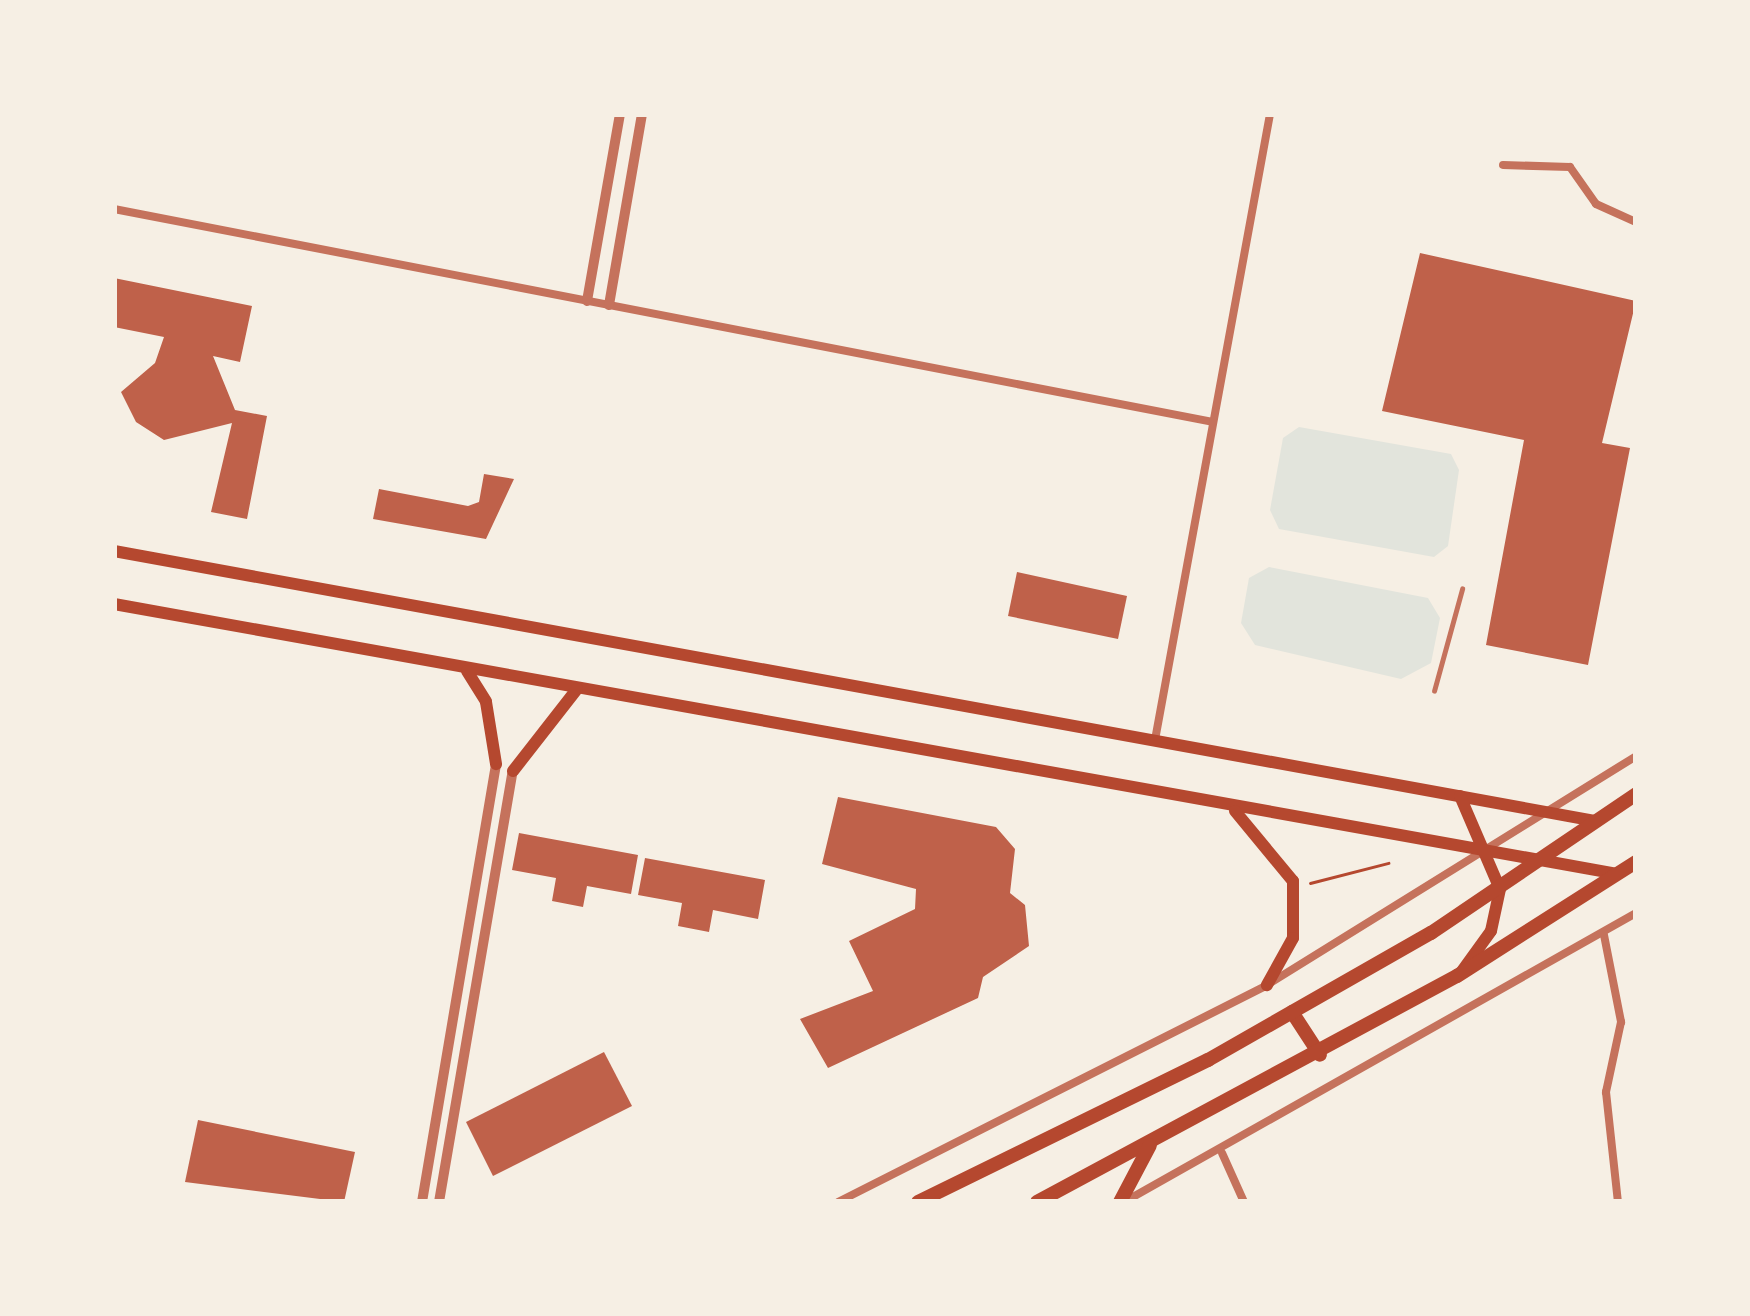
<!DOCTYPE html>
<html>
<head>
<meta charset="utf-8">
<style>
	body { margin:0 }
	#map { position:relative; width:1750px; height:1316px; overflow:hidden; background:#f6efe4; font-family:Poppins,sans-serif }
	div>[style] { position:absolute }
	.green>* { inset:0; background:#e2e4dc }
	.building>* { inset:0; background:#bf614a }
	.path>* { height:3px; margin:-1.5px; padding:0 1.5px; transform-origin:1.5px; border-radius:1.5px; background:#b5482f }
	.service>* { height:4.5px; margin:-2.25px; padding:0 2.25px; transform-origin:2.25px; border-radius:2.25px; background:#c5725c }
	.minor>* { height:8px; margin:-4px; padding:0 4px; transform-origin:4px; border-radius:4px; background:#c5725c }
	.tertiary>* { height:10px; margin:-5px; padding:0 5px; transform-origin:5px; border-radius:5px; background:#c5725c }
	.primary>* { height:12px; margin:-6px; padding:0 6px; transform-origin:6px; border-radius:6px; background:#b5482f }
	.trunk>* { height:14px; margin:-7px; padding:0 7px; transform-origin:7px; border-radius:7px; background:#b5482f }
	span { translate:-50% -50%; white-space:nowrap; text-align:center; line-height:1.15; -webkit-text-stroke:12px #f6efe4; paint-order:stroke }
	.frame { position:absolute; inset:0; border:117px solid #f6efe4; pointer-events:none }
</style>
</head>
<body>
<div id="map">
	<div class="green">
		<i style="clip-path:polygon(1299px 427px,1451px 454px,1459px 470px,1448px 546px,1434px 557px,1279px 529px,1270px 510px,1283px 438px)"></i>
		<i style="clip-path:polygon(1269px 567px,1428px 598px,1440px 618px,1431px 663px,1401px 679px,1255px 645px,1241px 623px,1249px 578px)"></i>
	</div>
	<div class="building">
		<i style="clip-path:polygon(1420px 253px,1636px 301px,1602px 443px,1630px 448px,1588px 665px,1486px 645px,1524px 440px,1382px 411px)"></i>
		<i style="clip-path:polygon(114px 278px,252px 306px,240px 362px,213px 356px,235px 410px,267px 416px,247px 519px,211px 512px,232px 423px,164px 440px,136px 422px,121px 392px,155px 363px,164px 337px,114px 327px)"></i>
		<i style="clip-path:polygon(484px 474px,514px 479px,486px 539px,373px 519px,379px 489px,468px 506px,479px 502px)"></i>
		<i style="clip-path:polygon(1017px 572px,1127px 596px,1118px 639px,1008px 616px)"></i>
		<i style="clip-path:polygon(838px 797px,996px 827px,1015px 849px,1010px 893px,1025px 905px,1029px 946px,983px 977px,978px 998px,828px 1068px,800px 1019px,873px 991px,849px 941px,915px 909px,916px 889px,822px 864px)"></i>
		<i style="clip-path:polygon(519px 833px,638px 855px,631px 894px,587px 886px,583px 907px,552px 901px,556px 878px,512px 870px)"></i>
		<i style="clip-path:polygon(645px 858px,765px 880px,758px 919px,713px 910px,709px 932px,678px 926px,682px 903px,638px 895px)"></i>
		<i style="clip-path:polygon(604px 1052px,632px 1106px,493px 1176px,466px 1122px)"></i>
		<i style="clip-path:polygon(198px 1120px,355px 1152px,344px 1202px,185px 1182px)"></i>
	</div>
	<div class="path">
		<i style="left:1310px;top:883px;width:81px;rotate:-14.4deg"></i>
	</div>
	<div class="service">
		<i style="left:1434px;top:691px;width:106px;rotate:-74.6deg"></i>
	</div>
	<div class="minor">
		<i style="left:1503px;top:165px;width:67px;rotate:1.7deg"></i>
		<i style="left:1570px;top:167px;width:45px;rotate:54.9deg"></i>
		<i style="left:1596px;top:204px;width:44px;rotate:24.2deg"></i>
		<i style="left:114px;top:209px;width:1119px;rotate:10.97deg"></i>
		<i style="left:1155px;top:740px;width:636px;rotate:-79.59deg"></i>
		<i style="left:1604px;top:935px;width:89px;rotate:78.9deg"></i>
		<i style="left:1621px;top:1022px;width:72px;rotate:102.1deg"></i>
		<i style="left:1606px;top:1092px;width:111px;rotate:83.8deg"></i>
		<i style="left:1222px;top:1153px;width:54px;rotate:65.8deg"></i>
		<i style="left:838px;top:1202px;width:481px;rotate:-26.8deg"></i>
		<i style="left:1267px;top:985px;width:434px;rotate:-31.8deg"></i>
		<i style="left:1124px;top:1202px;width:588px;rotate:-29.44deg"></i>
	</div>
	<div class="tertiary">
		<i style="left:587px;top:301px;width:190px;rotate:-80deg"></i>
		<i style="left:609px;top:305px;width:194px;rotate:-80.2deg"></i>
		<i style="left:422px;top:1202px;width:444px;rotate:-80.4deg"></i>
		<i style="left:439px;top:1202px;width:437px;rotate:-80.3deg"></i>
	</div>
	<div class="primary">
		<i style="left:114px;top:551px;width:1505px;rotate:10.33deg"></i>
		<i style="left:114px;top:604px;width:1527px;rotate:10.18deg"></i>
		<i style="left:467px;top:671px;width:36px;rotate:58deg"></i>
		<i style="left:486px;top:702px;width:63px;rotate:80.8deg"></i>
		<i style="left:513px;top:771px;width:104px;rotate:-52deg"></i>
		<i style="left:1460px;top:796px;width:101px;rotate:66.7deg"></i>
		<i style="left:1500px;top:889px;width:43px;rotate:102.1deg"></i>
		<i style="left:1491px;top:931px;width:49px;rotate:125.9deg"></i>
		<i style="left:1235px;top:811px;width:91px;rotate:50.4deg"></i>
		<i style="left:1293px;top:881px;width:57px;rotate:90deg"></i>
		<i style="left:1293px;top:938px;width:54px;rotate:119deg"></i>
	</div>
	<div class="trunk">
		<i style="left:1292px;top:1012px;width:51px;rotate:56.9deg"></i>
		<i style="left:918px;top:1202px;width:323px;rotate:-26.1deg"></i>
		<i style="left:1208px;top:1060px;width:257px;rotate:-29.7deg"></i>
		<i style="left:1431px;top:933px;width:248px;rotate:-34.1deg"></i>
		<i style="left:1037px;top:1202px;width:477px;rotate:-28.3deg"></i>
		<i style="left:1457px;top:976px;width:212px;rotate:-32.5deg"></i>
		<i style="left:1120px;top:1202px;width:64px;rotate:-62.2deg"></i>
	</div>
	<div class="frame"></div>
</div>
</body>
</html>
